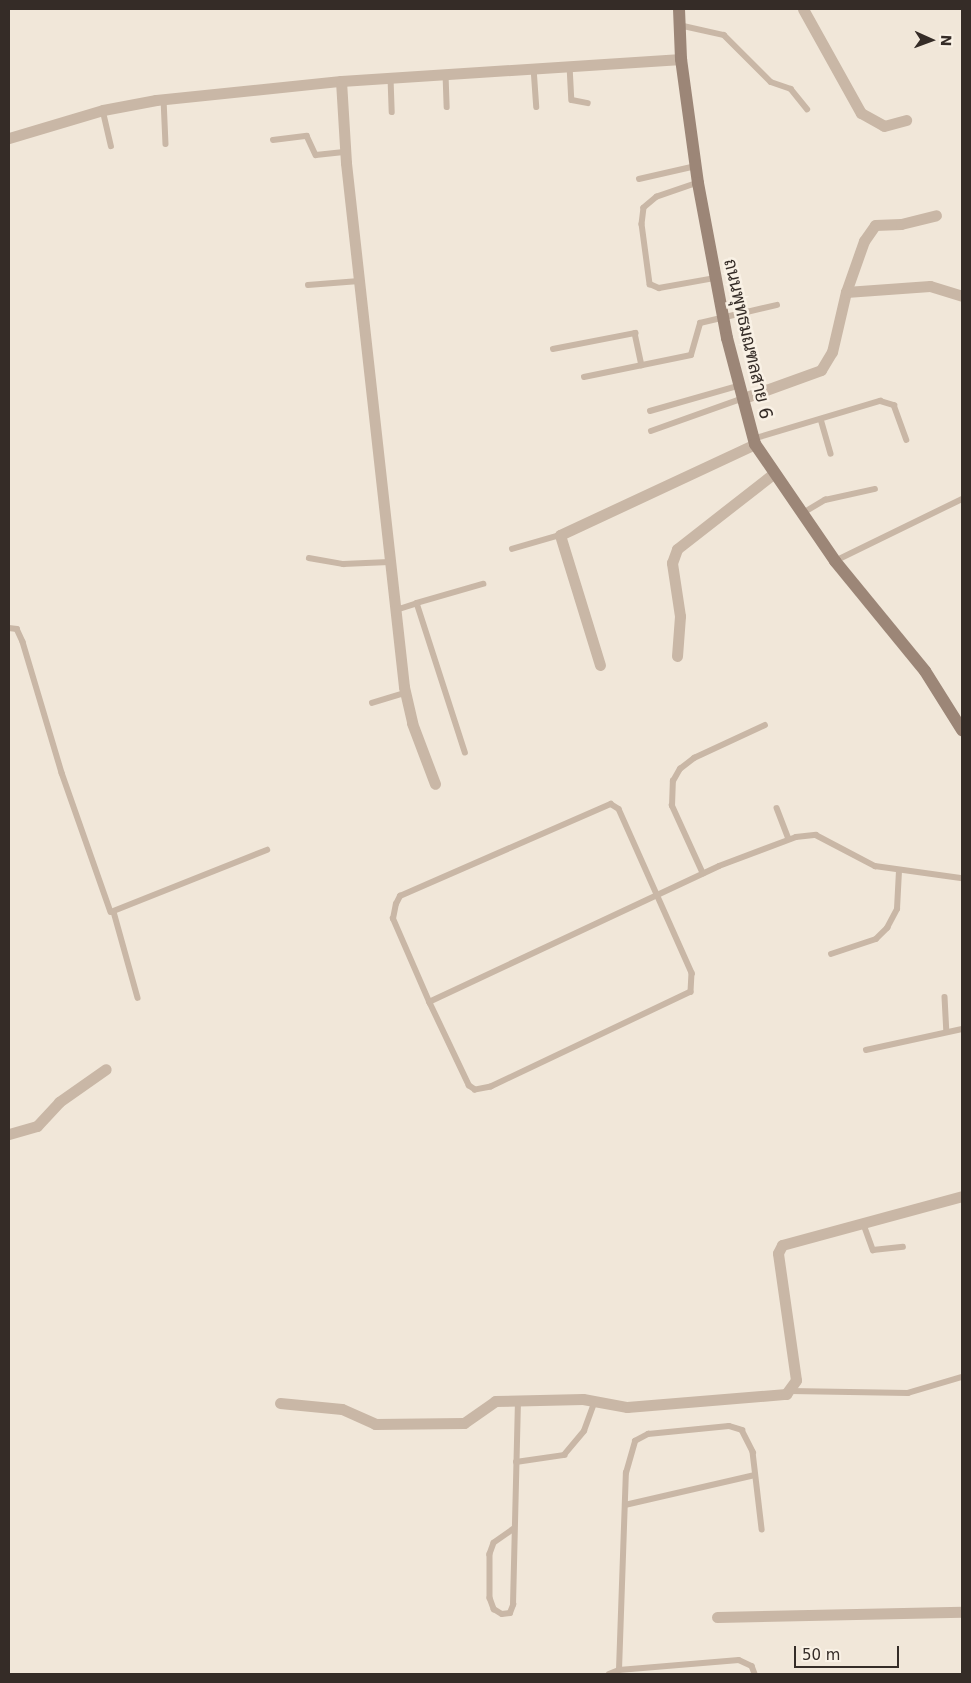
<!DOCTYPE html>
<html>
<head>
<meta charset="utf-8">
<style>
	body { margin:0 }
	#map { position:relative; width:971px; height:1683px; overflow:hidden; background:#f1e7d9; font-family:"DejaVu Sans",Sarabun,sans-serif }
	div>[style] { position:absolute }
	.service>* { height:5.5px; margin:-2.75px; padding:0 2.75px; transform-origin:2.75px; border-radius:2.75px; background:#c9b7a6 }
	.minor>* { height:11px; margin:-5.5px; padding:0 5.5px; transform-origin:5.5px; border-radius:5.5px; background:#c9b7a6 }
	.secondary>* { height:12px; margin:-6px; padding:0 6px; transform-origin:6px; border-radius:6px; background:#9c8677 }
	span { translate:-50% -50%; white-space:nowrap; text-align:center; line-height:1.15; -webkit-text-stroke:5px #f9f1e5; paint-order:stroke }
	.street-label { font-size:18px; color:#352c27 }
	.frame { position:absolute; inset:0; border:10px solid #352c27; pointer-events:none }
	.north { position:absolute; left:906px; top:15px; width:50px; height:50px; -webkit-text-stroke:4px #f9f1e5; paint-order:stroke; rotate:92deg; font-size:14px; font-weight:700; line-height:20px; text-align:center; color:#352c27 }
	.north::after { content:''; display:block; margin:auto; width:18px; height:22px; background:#352c27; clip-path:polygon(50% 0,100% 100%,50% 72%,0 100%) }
	.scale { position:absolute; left:794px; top:1646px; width:105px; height:22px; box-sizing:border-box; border:2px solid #352c27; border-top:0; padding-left:6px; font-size:15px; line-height:18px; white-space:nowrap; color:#352c27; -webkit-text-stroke:4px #f9f1e5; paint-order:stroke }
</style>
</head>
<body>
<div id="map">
	<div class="service">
		<i style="left:679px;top:25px;width:46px;rotate:12.5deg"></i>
		<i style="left:724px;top:35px;width:66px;rotate:45deg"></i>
		<i style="left:771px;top:82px;width:21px;rotate:19deg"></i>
		<i style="left:791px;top:89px;width:26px;rotate:51deg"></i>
		<i style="left:570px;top:66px;width:34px;rotate:87deg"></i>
		<i style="left:572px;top:100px;width:16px;rotate:11deg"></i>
		<i style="left:534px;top:68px;width:39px;rotate:86deg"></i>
		<i style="left:446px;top:74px;width:33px;rotate:88deg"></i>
		<i style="left:391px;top:78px;width:34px;rotate:88deg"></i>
		<i style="left:164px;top:99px;width:45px;rotate:87.5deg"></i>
		<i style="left:103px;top:110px;width:37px;rotate:77deg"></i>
		<i style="left:273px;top:140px;width:34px;rotate:-7deg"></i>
		<i style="left:307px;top:136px;width:21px;rotate:65deg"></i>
		<i style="left:316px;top:155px;width:30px;rotate:-6deg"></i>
		<i style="left:639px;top:179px;width:58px;rotate:-12.8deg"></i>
		<i style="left:698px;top:183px;width:43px;rotate:161.1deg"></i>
		<i style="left:657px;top:197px;width:17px;rotate:140deg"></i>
		<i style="left:644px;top:208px;width:16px;rotate:97deg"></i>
		<i style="left:642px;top:224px;width:61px;rotate:82.4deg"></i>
		<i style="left:650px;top:284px;width:10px;rotate:24deg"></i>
		<i style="left:659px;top:288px;width:57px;rotate:-10.1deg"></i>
		<i style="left:308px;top:285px;width:51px;rotate:-4.5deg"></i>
		<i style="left:553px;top:349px;width:84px;rotate:-11deg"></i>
		<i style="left:635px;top:333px;width:33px;rotate:78deg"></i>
		<i style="left:584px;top:377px;width:109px;rotate:-11.6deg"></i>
		<i style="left:691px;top:355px;width:33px;rotate:-74deg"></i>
		<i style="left:700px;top:323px;width:79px;rotate:-13.2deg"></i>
		<i style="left:650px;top:411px;width:91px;rotate:-15.9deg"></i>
		<i style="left:821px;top:419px;width:36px;rotate:74deg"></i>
		<i style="left:651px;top:431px;width:96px;rotate:-19.6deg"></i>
		<i style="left:753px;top:439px;width:133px;rotate:-16.7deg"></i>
		<i style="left:880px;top:401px;width:15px;rotate:16deg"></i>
		<i style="left:894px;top:405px;width:37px;rotate:70deg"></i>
		<i style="left:803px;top:513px;width:26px;rotate:-31deg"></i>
		<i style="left:825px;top:500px;width:51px;rotate:-12.4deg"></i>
		<i style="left:512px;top:549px;width:50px;rotate:-16.3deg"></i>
		<i style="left:309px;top:558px;width:35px;rotate:10deg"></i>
		<i style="left:343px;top:564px;width:46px;rotate:-2.5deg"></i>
		<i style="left:835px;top:561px;width:141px;rotate:-26deg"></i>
		<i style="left:417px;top:603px;width:69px;rotate:-16.1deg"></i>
		<i style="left:396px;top:610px;width:22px;rotate:-18deg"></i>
		<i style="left:417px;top:603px;width:157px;rotate:72.1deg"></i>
		<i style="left:9px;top:628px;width:8px;rotate:7deg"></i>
		<i style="left:17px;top:629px;width:14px;rotate:65deg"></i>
		<i style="left:23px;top:642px;width:137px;rotate:73.4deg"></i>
		<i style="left:62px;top:773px;width:147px;rotate:70.6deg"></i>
		<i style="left:111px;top:912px;width:168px;rotate:-21.7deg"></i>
		<i style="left:372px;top:703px;width:34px;rotate:-17deg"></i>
		<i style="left:611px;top:804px;width:9px;rotate:32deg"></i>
		<i style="left:619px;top:809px;width:180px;rotate:66deg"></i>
		<i style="left:692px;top:973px;width:19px;rotate:93deg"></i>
		<i style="left:691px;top:992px;width:221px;rotate:154.6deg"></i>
		<i style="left:491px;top:1087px;width:16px;rotate:169deg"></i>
		<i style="left:475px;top:1090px;width:7px;rotate:-146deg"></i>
		<i style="left:469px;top:1086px;width:91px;rotate:-115.4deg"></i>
		<i style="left:430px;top:1004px;width:93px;rotate:-113.5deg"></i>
		<i style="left:393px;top:919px;width:15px;rotate:-79deg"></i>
		<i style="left:396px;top:904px;width:9px;rotate:-63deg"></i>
		<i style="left:400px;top:896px;width:230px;rotate:-23.6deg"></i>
		<i style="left:777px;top:808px;width:33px;rotate:69deg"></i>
		<i style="left:703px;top:874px;width:75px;rotate:-114.5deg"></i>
		<i style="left:672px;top:806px;width:25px;rotate:-88deg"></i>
		<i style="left:673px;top:781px;width:14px;rotate:-60deg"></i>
		<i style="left:680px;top:769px;width:18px;rotate:-38deg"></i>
		<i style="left:694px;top:758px;width:78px;rotate:-24.9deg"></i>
		<i style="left:114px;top:912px;width:89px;rotate:74.4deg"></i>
		<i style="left:831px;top:954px;width:47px;rotate:-18.4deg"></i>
		<i style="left:876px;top:939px;width:16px;rotate:-45deg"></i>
		<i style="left:887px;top:928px;width:21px;rotate:-62deg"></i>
		<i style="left:897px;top:909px;width:38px;rotate:-87deg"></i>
		<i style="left:945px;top:997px;width:33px;rotate:87deg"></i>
		<i style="left:429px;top:1002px;width:320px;rotate:-25.1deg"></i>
		<i style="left:719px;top:866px;width:82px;rotate:-20.6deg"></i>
		<i style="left:796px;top:837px;width:20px;rotate:-6deg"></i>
		<i style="left:816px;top:835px;width:67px;rotate:27.7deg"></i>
		<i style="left:875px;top:866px;width:88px;rotate:7.9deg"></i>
		<i style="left:866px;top:1050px;width:98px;rotate:-12.3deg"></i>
		<i style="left:863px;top:1222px;width:30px;rotate:70deg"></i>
		<i style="left:873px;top:1250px;width:30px;rotate:-6deg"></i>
		<i style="left:791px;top:1391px;width:117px;rotate:1deg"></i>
		<i style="left:908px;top:1393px;width:56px;rotate:-16.5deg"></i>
		<i style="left:516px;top:1462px;width:49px;rotate:-8.3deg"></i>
		<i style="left:564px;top:1455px;width:31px;rotate:-50deg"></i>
		<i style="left:584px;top:1431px;width:32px;rotate:-70deg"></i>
		<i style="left:625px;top:1505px;width:133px;rotate:-13deg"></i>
		<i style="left:514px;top:1529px;width:24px;rotate:145deg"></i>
		<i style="left:494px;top:1543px;width:12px;rotate:110deg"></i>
		<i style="left:490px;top:1554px;width:44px;rotate:90deg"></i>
		<i style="left:490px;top:1598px;width:12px;rotate:70deg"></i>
		<i style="left:494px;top:1609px;width:9px;rotate:32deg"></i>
		<i style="left:502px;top:1614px;width:8px;rotate:-7deg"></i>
		<i style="left:510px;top:1613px;width:9px;rotate:-69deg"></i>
		<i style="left:513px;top:1605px;width:205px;rotate:-88.6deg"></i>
		<i style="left:619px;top:1670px;width:197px;rotate:-88deg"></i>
		<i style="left:626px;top:1473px;width:33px;rotate:-74deg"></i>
		<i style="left:635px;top:1441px;width:15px;rotate:-28deg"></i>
		<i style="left:648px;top:1434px;width:81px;rotate:-5.6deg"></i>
		<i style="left:729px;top:1426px;width:14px;rotate:17deg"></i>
		<i style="left:742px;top:1430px;width:25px;rotate:63deg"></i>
		<i style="left:753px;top:1452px;width:78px;rotate:83.3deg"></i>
		<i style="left:609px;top:1674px;width:11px;rotate:-22deg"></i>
		<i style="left:619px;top:1670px;width:120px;rotate:-4.8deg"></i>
		<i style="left:739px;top:1660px;width:14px;rotate:25deg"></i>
		<i style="left:752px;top:1666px;width:9px;rotate:69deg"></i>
	</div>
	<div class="minor">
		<i style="left:803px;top:9px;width:119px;rotate:60.9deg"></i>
		<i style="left:861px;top:113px;width:26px;rotate:29deg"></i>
		<i style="left:884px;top:126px;width:23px;rotate:-15deg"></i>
		<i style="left:341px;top:81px;width:82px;rotate:86.5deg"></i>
		<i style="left:346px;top:163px;width:527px;rotate:83.68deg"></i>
		<i style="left:404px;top:687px;width:37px;rotate:77deg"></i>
		<i style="left:412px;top:723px;width:65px;rotate:69.3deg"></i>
		<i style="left:9px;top:138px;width:98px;rotate:-16.6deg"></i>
		<i style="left:103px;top:110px;width:54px;rotate:-10.7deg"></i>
		<i style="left:156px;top:100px;width:186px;rotate:-5.9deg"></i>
		<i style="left:341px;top:81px;width:341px;rotate:-3.7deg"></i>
		<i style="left:846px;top:292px;width:54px;rotate:-70.6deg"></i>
		<i style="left:864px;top:241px;width:19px;rotate:-55deg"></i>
		<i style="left:875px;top:225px;width:26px;rotate:-2deg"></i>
		<i style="left:901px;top:224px;width:36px;rotate:-14deg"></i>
		<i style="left:741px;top:399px;width:85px;rotate:-19.9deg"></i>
		<i style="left:821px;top:370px;width:21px;rotate:-59deg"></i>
		<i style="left:832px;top:352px;width:62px;rotate:-76.9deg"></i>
		<i style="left:846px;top:292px;width:84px;rotate:-4.1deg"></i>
		<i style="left:930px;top:286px;width:34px;rotate:17deg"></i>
		<i style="left:677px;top:656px;width:40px;rotate:-85.7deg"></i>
		<i style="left:680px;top:616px;width:54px;rotate:-98.6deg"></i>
		<i style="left:672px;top:563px;width:15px;rotate:-70deg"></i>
		<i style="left:677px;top:549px;width:122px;rotate:-38deg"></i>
		<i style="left:600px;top:665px;width:136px;rotate:-107.1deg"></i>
		<i style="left:560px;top:535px;width:215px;rotate:-25deg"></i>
		<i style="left:9px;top:1134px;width:29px;rotate:-16deg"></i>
		<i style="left:37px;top:1126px;width:33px;rotate:-47deg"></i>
		<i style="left:59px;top:1102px;width:57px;rotate:-35.1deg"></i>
		<i style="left:280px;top:1403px;width:62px;rotate:5.5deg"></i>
		<i style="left:342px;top:1409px;width:36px;rotate:24deg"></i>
		<i style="left:375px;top:1424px;width:89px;rotate:-0.6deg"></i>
		<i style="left:464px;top:1423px;width:38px;rotate:-35deg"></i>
		<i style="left:495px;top:1401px;width:88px;rotate:-1.3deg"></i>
		<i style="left:583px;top:1399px;width:45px;rotate:10.3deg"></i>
		<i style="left:627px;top:1407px;width:160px;rotate:-4.7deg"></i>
		<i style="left:786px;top:1394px;width:17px;rotate:-54deg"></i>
		<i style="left:796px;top:1380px;width:128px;rotate:-98.1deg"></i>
		<i style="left:778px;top:1253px;width:9px;rotate:-63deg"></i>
		<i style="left:782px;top:1245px;width:187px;rotate:-15.2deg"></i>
		<i style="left:717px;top:1617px;width:245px;rotate:-1.2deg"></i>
	</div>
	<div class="secondary">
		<i style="left:679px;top:9px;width:50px;rotate:87.7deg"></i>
		<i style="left:681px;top:59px;width:125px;rotate:82.2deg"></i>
		<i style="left:698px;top:183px;width:158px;rotate:79.4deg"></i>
		<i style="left:727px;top:338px;width:110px;rotate:75.2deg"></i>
		<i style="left:755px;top:444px;width:142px;rotate:55.6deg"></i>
		<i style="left:835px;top:561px;width:142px;rotate:50.7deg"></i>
		<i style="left:925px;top:671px;width:70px;rotate:57.9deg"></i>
	</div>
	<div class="street-label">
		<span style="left:748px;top:339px;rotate:77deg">ถนนพุทธมณฑลสาย 6</span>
	</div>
	<div class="frame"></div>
	<div class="north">N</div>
	<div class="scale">50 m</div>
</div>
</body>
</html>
